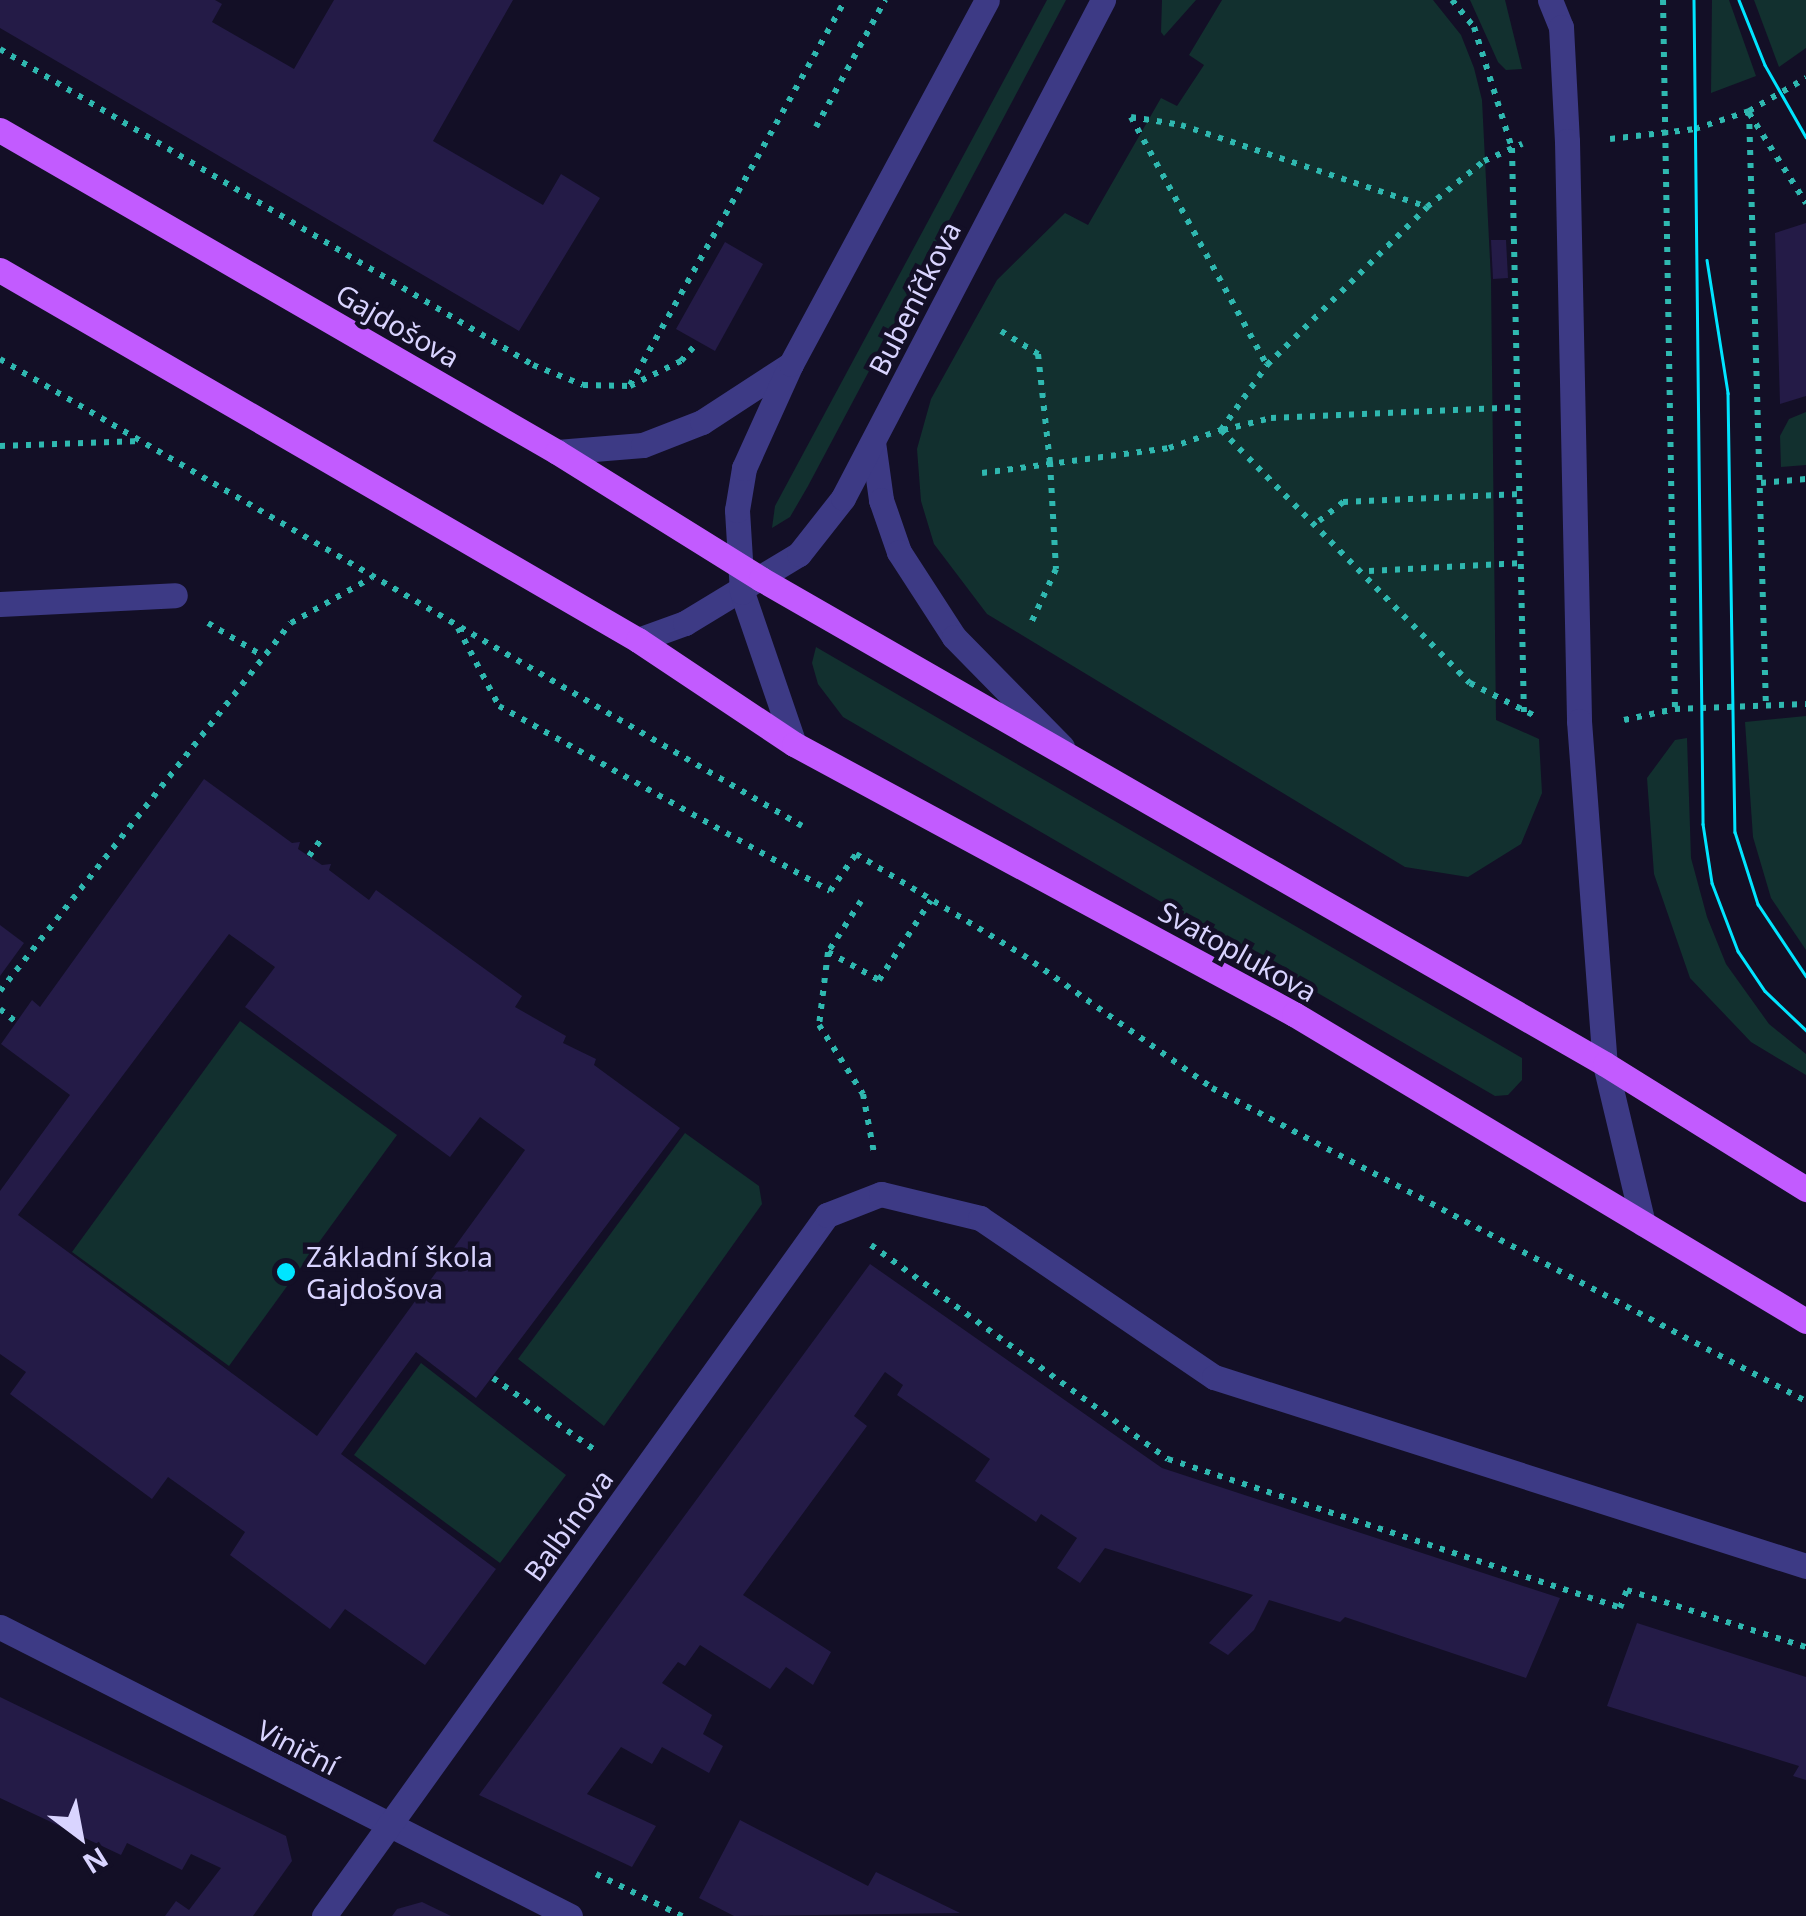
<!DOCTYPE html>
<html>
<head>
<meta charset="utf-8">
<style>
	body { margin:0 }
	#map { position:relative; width:1806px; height:1916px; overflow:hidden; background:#130f26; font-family:"Noto Sans",sans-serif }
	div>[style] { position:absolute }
	.green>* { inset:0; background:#12302f }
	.building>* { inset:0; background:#241b47 }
	.path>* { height:6px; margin-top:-3px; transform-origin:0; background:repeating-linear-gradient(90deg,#2fb8b0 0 5px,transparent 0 13px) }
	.minor>* { height:25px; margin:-12.5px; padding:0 12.5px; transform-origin:12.5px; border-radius:12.5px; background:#3d3a85 }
	.major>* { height:25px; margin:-12.5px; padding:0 12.5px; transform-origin:12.5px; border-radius:12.5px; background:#c25bff }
	.tram>* { height:2.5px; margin:-1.25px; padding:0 1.25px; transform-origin:1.25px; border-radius:1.25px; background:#00e5ff }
	.dots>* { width:28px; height:28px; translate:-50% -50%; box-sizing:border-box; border:5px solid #130f26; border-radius:50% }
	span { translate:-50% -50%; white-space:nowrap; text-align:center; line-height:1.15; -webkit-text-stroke:9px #130f26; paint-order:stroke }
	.street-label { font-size:28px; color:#d9d4ff }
	.poi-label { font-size:28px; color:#d9d4ff }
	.left { translate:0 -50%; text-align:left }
	.north { position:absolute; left:30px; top:1786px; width:100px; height:100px; -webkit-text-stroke:8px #130f26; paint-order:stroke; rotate:148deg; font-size:28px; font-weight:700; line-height:40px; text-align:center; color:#d9d4ff }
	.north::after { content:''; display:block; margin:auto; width:35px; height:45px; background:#d9d4ff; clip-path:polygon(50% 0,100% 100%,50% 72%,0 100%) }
</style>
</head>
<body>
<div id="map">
	<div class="green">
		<i style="clip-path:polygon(1047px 0,1066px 0,808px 486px,790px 517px,772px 528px,775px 506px)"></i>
		<i style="clip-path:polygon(1162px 0,1196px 0,1164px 36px,1161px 32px)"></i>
		<i style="clip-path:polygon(1222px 0,1433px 0,1461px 35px,1474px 68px,1482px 100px,1491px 280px,1496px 720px,1539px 739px,1542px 793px,1521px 844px,1468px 877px,1405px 867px,987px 614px,934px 544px,921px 501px,917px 449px,931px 399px,997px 280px,1065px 213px,1088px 225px,1161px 98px,1177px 106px,1204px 65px,1189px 55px)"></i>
		<i style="clip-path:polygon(1470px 0,1505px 0,1522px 69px,1506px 70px,1498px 62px)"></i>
		<i style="clip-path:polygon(1712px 0,1729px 0,1756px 76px,1711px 93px)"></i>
		<i style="clip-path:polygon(1754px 0,1806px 0,1806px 48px,1779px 67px)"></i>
		<i style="clip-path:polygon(1806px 412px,1806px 465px,1781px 467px,1780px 436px,1789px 419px)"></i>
		<i style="clip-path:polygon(816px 647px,1522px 1058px,1522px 1080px,1508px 1095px,1495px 1096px,843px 717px,818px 684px,812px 663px)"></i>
		<i style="clip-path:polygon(1806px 716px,1806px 950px,1771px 898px,1753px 837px,1745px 722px)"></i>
		<i style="clip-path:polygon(1687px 738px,1691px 858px,1707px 917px,1726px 964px,1769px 1024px,1806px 1054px,1806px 1075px,1751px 1042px,1690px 978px,1654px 874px,1647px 778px,1675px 740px)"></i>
		<i style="clip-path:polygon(240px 1021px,397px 1135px,229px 1366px,72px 1252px)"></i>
		<i style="clip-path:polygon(685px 1133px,759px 1186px,762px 1204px,604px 1426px,518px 1359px)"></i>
		<i style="clip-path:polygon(421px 1363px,566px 1475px,500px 1563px,354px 1455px)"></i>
	</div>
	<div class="building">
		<i style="clip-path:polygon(0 0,215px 0,222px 4px,212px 22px,294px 69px,334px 0,513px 0,433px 141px,543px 205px,561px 174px,600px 198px,519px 331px,0 28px)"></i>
		<i style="clip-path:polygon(1806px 223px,1806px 396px,1780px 404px,1775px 233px)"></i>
		<i style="clip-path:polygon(1491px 240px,1506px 240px,1508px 278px,1493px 279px)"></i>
		<i style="clip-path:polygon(725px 242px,763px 264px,715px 351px,676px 329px)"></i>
		<i style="clip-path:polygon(evenodd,204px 779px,292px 843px,300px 842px,298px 849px,322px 865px,331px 864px,329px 870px,369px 900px,376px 890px,522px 996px,515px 1007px,566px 1036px,563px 1043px,596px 1059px,594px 1065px,680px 1128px,476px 1398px,416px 1352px,341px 1454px,496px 1569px,425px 1665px,345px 1609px,330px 1629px,230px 1555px,245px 1532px,168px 1477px,152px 1499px,10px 1394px,26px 1372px,0 1354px,0 1191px,70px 1095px,1px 1044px,32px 1000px,40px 1007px,204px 779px,229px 934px,275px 967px,245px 1007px,450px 1157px,480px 1117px,525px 1150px,317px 1436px,18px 1215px,229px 934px)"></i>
		<i style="clip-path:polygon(0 925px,24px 943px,0 976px)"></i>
		<i style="clip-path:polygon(870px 1264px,1162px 1468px,1560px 1598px,1526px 1678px,1345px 1617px,1340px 1622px,1269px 1600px,1254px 1630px,1228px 1655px,1209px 1643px,1253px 1595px,1105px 1548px,1080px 1583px,1057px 1568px,1077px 1538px,1041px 1514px,1036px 1522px,975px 1481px,990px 1459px,897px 1395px,903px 1385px,885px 1372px,854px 1416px,867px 1426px,743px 1595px,831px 1652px,813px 1685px,786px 1667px,770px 1689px,700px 1645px,685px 1666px,678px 1662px,662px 1683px,712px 1715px,703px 1734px,723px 1746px,709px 1773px,662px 1747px,652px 1764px,621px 1747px,587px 1794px,656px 1826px,632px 1867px,479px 1795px)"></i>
		<i style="clip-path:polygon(1637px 1623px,1806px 1677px,1806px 1780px,1793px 1776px,1799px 1766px,1607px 1706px)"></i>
		<i style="clip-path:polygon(0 1697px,286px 1836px,292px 1861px,253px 1916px,165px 1916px,176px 1901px,189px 1910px,221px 1868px,191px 1854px,182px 1870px,127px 1843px,121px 1855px,0 1798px)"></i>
		<i style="clip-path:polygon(740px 1820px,868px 1886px,876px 1872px,960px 1913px,734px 1916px,699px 1898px)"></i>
		<i style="clip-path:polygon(422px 1902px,451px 1916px,392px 1916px,397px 1909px)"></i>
	</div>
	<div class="path">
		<i style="left:1452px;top:0;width:35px;rotate:51deg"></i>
		<i style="left:1474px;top:27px;width:127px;rotate:72.6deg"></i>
		<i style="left:1512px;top:148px;width:566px;rotate:88.79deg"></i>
		<i style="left:1663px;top:0;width:709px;rotate:89.03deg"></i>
		<i style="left:0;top:49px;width:620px;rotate:30.66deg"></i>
		<i style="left:533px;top:365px;width:54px;rotate:21.8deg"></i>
		<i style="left:583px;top:385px;width:47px;rotate:1.2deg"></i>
		<i style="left:630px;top:386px;width:57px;rotate:-26.1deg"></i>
		<i style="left:681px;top:361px;width:25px;rotate:-48deg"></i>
		<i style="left:1749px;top:111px;width:596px;rotate:88.37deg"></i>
		<i style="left:1749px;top:113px;width:107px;rotate:57.7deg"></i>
		<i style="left:1131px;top:117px;width:51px;rotate:9.1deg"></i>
		<i style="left:1181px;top:125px;width:259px;rotate:18.4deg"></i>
		<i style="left:1131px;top:117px;width:283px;rotate:61.3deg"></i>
		<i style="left:816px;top:127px;width:145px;rotate:-61.5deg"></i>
		<i style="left:1610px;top:139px;width:86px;rotate:-6.7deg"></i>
		<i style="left:1695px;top:129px;width:57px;rotate:-18.4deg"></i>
		<i style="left:1749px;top:111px;width:66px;rotate:-30.1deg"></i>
		<i style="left:1001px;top:331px;width:44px;rotate:31.9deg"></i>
		<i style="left:1038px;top:354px;width:109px;rotate:83.7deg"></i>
		<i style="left:1050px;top:462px;width:107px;rotate:86.8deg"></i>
		<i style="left:1056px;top:569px;width:60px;rotate:114.8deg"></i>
		<i style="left:0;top:359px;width:928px;rotate:30.21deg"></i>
		<i style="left:630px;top:385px;width:441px;rotate:-60.8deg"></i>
		<i style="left:1221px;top:430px;width:355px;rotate:45.5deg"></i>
		<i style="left:1470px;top:683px;width:75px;rotate:26.9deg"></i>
		<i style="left:1223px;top:430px;width:49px;rotate:-14deg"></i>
		<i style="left:1271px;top:418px;width:247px;rotate:-2.5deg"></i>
		<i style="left:0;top:446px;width:140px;rotate:-2deg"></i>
		<i style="left:982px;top:473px;width:189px;rotate:-7.6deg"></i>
		<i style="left:1169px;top:448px;width:55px;rotate:-19.1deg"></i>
		<i style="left:1221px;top:430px;width:80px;rotate:-54.7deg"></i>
		<i style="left:1267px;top:365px;width:225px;rotate:-44.6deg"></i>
		<i style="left:1427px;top:207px;width:73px;rotate:-38.9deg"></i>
		<i style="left:1484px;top:161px;width:42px;rotate:-24.1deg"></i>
		<i style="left:1761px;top:483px;width:45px;rotate:-5.1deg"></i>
		<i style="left:1319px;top:521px;width:31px;rotate:-38deg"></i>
		<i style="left:1343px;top:502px;width:177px;rotate:-2.6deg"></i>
		<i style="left:1369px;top:571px;width:153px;rotate:-3deg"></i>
		<i style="left:208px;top:623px;width:64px;rotate:31deg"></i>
		<i style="left:458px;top:628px;width:88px;rotate:62.3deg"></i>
		<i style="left:499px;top:706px;width:379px;rotate:29.2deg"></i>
		<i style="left:830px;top:891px;width:45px;rotate:-54.9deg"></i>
		<i style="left:856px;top:854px;width:195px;rotate:31.2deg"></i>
		<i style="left:1023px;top:955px;width:231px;rotate:35.1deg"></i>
		<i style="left:1212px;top:1088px;width:671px;rotate:27.79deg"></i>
		<i style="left:1624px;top:720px;width:52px;rotate:-12.2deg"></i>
		<i style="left:1675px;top:709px;width:131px;rotate:-2.2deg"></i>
		<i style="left:309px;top:856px;width:22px;rotate:-54deg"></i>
		<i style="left:861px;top:901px;width:61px;rotate:122.9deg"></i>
		<i style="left:828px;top:952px;width:74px;rotate:97deg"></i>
		<i style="left:819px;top:1025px;width:82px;rotate:57.5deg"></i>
		<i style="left:863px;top:1094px;width:60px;rotate:79.4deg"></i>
		<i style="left:828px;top:952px;width:58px;rotate:28.8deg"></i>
		<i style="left:879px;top:980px;width:95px;rotate:-57deg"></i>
		<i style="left:0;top:991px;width:469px;rotate:-51.7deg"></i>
		<i style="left:291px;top:623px;width:92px;rotate:-29.4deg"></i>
		<i style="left:0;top:1009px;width:21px;rotate:39deg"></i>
		<i style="left:871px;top:1245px;width:366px;rotate:35.8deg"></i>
		<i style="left:1168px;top:1459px;width:476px;rotate:18.2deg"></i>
		<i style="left:1620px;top:1608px;width:19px;rotate:-69deg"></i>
		<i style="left:1627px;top:1590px;width:188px;rotate:17.7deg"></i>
		<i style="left:493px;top:1378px;width:126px;rotate:35.3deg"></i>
		<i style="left:596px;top:1874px;width:96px;rotate:26deg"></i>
	</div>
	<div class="minor">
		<i style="left:1550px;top:0;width:29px;rotate:68deg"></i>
		<i style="left:1561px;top:27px;width:114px;rotate:87deg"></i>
		<i style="left:1567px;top:141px;width:580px;rotate:88.81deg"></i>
		<i style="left:1579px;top:721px;width:344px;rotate:85.7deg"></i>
		<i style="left:1605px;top:1064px;width:164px;rotate:76.6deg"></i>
		<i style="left:873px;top:442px;width:59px;rotate:82.1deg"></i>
		<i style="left:881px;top:500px;width:55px;rotate:70.9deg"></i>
		<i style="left:899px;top:552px;width:101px;rotate:57.1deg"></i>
		<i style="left:954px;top:637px;width:154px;rotate:45.5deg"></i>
		<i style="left:557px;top:452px;width:86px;rotate:-4.7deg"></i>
		<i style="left:643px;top:445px;width:63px;rotate:-21.3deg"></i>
		<i style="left:702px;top:422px;width:106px;rotate:-33.1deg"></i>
		<i style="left:0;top:604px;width:175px;rotate:-2.9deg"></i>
		<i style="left:638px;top:640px;width:50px;rotate:-19.9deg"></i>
		<i style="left:685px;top:623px;width:133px;rotate:-31.2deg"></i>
		<i style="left:799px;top:554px;width:71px;rotate:-51.8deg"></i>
		<i style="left:843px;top:498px;width:562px;rotate:-62.43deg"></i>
		<i style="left:794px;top:744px;width:161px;rotate:-108.9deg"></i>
		<i style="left:742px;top:592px;width:82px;rotate:-93.5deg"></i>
		<i style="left:737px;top:510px;width:43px;rotate:-80.5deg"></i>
		<i style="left:744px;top:468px;width:114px;rotate:-65.7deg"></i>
		<i style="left:791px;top:364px;width:413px;rotate:-61.7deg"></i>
		<i style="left:0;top:1627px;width:639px;rotate:26.89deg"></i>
		<i style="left:324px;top:1916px;width:863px;rotate:-54.34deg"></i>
		<i style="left:827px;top:1215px;width:58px;rotate:-21.3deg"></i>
		<i style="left:881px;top:1194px;width:102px;rotate:13.6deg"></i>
		<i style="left:980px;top:1218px;width:283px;rotate:34.2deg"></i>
		<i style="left:1214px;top:1377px;width:621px;rotate:17.71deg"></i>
	</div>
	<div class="major">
		<i style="left:0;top:130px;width:643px;rotate:30.03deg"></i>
		<i style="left:557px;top:452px;width:240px;rotate:31.9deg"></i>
		<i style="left:761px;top:579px;width:973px;rotate:29.88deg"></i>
		<i style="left:1605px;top:1064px;width:237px;rotate:31.9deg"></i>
		<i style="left:0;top:270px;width:738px;rotate:30.11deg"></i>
		<i style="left:638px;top:640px;width:187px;rotate:33.7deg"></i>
		<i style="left:794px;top:744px;width:568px;rotate:28.37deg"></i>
		<i style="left:1294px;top:1014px;width:597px;rotate:30.95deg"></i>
	</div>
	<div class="tram">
		<i style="left:1694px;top:0;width:824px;rotate:89.37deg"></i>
		<i style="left:1703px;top:824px;width:60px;rotate:81.3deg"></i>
		<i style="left:1712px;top:883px;width:73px;rotate:69.1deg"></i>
		<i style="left:1738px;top:951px;width:48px;rotate:56deg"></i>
		<i style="left:1765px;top:991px;width:57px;rotate:43.6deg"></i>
		<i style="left:1739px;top:0;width:70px;rotate:68.2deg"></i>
		<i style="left:1765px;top:65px;width:83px;rotate:60.3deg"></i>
		<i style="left:1707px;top:260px;width:135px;rotate:81deg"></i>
		<i style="left:1728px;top:393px;width:439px;rotate:89.1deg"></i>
		<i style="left:1735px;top:832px;width:76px;rotate:72.3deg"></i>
		<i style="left:1758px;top:904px;width:87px;rotate:56.3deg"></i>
	</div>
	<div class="dots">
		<i style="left:286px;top:1272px;background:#00e5ff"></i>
	</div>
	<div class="street-label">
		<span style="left:914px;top:298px;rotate:-63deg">Bubeníčkova</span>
		<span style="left:398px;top:325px;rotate:30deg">Gajdošova</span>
		<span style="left:1238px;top:951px;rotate:29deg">Svatoplukova</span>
		<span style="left:568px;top:1525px;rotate:-54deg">Balbínova</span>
		<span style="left:298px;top:1747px;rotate:27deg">Viniční</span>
	</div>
	<div class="poi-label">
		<span class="left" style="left:306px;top:1272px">Základní škola<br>Gajdošova</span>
	</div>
	<div class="north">N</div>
</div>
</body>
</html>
